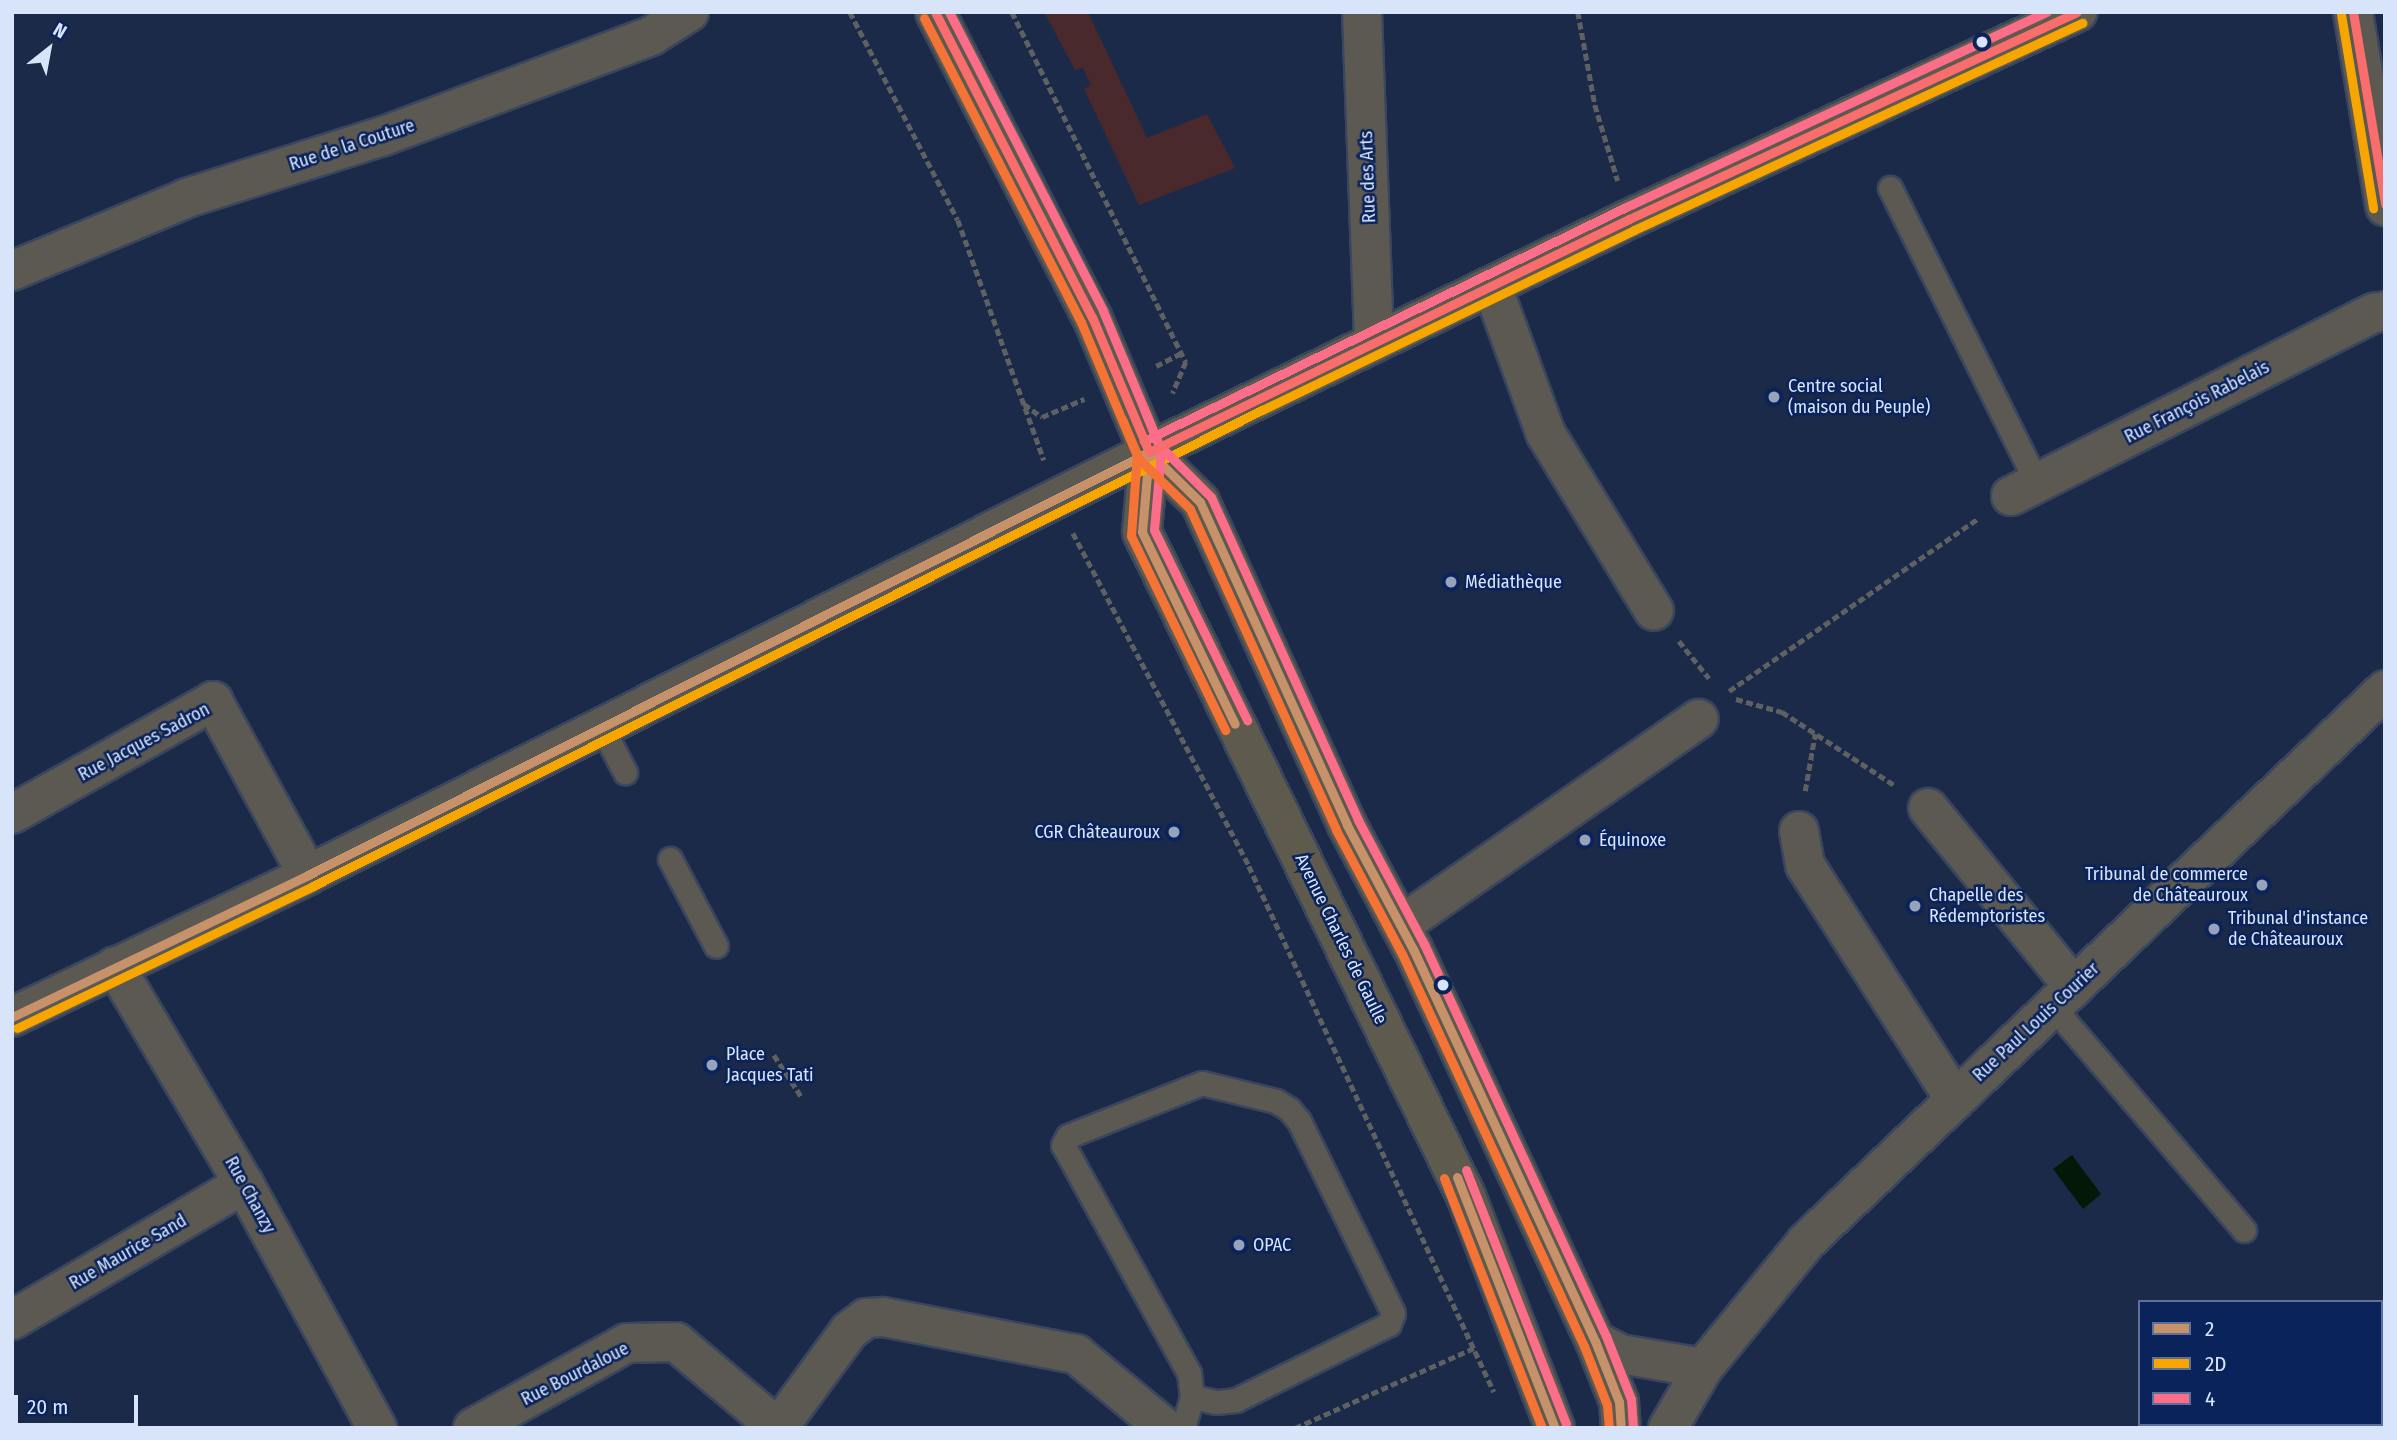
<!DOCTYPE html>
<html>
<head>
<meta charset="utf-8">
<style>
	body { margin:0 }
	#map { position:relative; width:2397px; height:1440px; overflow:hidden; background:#1c2a49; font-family:"Fira Sans Condensed",sans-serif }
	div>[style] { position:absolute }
	.green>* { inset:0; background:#4a292c }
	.water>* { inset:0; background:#031807 }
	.path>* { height:4.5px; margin-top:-2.25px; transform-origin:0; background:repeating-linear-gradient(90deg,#5f6062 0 7px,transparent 0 10.5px) }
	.roads { filter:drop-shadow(2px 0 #3a465e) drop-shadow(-2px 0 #3a465e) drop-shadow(0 2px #3a465e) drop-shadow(0 -2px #3a465e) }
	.lane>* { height:23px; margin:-11.5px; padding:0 11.5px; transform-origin:11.5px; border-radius:11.5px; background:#5c5852 }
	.street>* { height:38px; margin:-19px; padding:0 19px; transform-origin:19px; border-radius:19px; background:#5c5852 }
	.secondary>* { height:38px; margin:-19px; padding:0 19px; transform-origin:19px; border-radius:19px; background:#5f5a4e }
	.bus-1>* { height:9px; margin:-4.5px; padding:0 4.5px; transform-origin:4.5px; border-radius:4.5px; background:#c7916a }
	.bus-2>* { height:9px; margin:-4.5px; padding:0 4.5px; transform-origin:4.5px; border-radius:4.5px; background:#f7a600 }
	.bus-3>* { height:9px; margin:-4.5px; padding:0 4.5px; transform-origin:4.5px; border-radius:4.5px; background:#fb6d88 }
	.bus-4>* { height:9px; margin:-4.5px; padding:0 4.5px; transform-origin:4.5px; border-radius:4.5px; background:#fa6d6d }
	.bus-5>* { height:9px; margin:-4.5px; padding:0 4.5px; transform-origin:4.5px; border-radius:4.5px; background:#f57335 }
	.dots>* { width:19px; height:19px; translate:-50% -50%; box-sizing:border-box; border:4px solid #0a235b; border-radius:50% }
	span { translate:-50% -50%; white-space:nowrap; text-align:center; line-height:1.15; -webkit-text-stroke:5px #0a235b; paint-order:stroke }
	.street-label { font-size:18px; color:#d8e4f9 }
	.poi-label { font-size:18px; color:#d8e4f9 }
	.left { translate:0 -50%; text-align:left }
	.right { translate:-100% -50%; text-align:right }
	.frame { position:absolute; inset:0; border:14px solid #d8e4f9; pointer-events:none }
	.legend { position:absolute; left:2138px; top:1300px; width:245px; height:126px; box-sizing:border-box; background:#0a235b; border:2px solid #5c709a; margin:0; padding:9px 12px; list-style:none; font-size:21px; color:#d8e4f9 }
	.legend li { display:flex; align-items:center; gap:14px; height:35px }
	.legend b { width:35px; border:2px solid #5c709a }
	.north { position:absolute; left:14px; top:14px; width:70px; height:70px; -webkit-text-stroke:5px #0a235b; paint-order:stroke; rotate:31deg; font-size:19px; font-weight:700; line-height:28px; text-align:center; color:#d8e4f9 }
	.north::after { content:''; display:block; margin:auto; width:24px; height:32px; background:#d8e4f9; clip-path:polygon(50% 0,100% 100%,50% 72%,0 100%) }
	.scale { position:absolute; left:14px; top:1395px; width:124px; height:32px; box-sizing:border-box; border:4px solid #d8e4f9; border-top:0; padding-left:9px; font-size:21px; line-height:24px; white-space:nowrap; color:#d8e4f9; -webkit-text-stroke:5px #0a235b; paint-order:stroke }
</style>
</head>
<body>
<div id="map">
	<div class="green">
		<i style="clip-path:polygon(1044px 12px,1088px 12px,1147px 138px,1207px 114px,1235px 168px,1139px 205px,1084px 89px,1091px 85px,1083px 68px,1075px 70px)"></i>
	</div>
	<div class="water">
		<i style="clip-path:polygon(2072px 1155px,2101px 1194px,2083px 1209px,2053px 1169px)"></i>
	</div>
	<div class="path">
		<i style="left:850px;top:12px;width:234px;rotate:62.6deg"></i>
		<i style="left:958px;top:220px;width:255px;rotate:70.3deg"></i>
		<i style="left:1012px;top:12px;width:391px;rotate:63.6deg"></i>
		<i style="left:1186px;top:362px;width:34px;rotate:113deg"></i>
		<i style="left:1578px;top:12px;width:95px;rotate:79.6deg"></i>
		<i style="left:1595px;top:105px;width:79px;rotate:73.2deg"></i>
		<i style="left:1156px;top:366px;width:28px;rotate:-27deg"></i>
		<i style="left:1024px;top:404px;width:22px;rotate:36deg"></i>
		<i style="left:1042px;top:417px;width:46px;rotate:-23.2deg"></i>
		<i style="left:1073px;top:533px;width:377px;rotate:62.1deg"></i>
		<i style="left:1249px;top:866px;width:580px;rotate:65.02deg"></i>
		<i style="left:1679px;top:641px;width:48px;rotate:51deg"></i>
		<i style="left:1729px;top:691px;width:302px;rotate:-34.7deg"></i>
		<i style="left:1736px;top:699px;width:48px;rotate:15.8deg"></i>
		<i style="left:1782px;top:712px;width:136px;rotate:33deg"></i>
		<i style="left:1805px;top:791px;width:58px;rotate:-80deg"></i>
		<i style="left:774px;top:1055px;width:49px;rotate:56.6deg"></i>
		<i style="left:1295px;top:1428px;width:196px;rotate:-24.1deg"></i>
	</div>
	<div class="roads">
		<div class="lane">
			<i style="left:1890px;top:188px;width:330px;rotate:63.5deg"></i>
			<i style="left:602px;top:728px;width:50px;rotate:62.4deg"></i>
			<i style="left:670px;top:859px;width:98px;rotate:62.1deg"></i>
			<i style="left:2052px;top:1006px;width:295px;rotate:49.4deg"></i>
			<i style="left:1202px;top:1083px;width:76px;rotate:13.7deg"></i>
			<i style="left:1276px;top:1101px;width:15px;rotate:32deg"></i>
			<i style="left:1289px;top:1109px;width:16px;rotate:50deg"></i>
			<i style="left:1299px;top:1121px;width:214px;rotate:63.9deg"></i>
			<i style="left:1393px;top:1313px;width:12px;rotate:110deg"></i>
			<i style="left:1389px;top:1324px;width:171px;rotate:153.6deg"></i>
			<i style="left:1236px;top:1400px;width:20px;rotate:174deg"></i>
			<i style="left:1216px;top:1402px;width:25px;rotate:-168deg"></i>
			<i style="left:1192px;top:1397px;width:24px;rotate:-97deg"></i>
			<i style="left:1189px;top:1373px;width:260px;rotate:-118.9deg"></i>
			<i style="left:1063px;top:1145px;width:10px;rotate:-61deg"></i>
			<i style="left:1068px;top:1136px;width:144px;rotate:-21.6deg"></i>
			<i style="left:1183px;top:1428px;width:32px;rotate:-74deg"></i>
		</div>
		<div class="street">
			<i style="left:1362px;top:12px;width:331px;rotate:87.9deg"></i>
			<i style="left:2353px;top:12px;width:197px;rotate:80.6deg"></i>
			<i style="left:12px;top:271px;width:190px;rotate:-22.6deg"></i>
			<i style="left:187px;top:198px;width:203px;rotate:-17.5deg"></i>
			<i style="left:381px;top:137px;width:288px;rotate:-20.5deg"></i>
			<i style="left:651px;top:36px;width:45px;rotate:-32.3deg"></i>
			<i style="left:1492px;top:286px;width:158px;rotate:70deg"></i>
			<i style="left:1546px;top:434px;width:207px;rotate:58.6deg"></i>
			<i style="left:2011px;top:496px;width:407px;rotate:-26.8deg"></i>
			<i style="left:2374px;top:313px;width:11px;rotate:-10deg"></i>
			<i style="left:1928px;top:808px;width:231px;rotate:50.8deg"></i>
			<i style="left:12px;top:814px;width:231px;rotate:-29.3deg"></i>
			<i style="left:213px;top:701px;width:198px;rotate:61.4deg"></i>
			<i style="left:1799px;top:831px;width:35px;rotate:80deg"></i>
			<i style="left:1805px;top:865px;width:279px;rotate:57.4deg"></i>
			<i style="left:1401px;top:925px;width:362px;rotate:-34.7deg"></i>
			<i style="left:115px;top:966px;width:253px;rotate:59.4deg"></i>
			<i style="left:244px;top:1184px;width:278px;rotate:61.4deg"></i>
			<i style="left:12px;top:1017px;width:328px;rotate:-25.6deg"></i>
			<i style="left:308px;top:875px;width:941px;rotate:-26.7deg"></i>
			<i style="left:12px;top:1320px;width:269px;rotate:-30.4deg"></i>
			<i style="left:1595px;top:1341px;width:28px;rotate:27deg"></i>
			<i style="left:1620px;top:1354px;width:84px;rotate:9.6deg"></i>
			<i style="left:473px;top:1428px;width:176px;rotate:-28.9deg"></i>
			<i style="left:627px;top:1343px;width:49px;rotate:-1.2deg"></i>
			<i style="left:676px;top:1342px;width:133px;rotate:40.1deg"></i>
			<i style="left:778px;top:1428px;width:120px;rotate:-53.8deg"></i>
			<i style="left:849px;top:1331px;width:21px;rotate:-37deg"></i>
			<i style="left:866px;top:1318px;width:17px;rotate:-3deg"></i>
			<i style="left:883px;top:1317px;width:197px;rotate:10.9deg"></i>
			<i style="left:1076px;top:1354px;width:116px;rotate:39.7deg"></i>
			<i style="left:1668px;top:1428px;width:69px;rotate:-59.7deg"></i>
			<i style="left:1703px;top:1368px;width:163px;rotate:-50.7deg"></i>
			<i style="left:1806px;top:1242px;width:800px;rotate:-43.63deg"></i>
		</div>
		<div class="secondary">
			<i style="left:935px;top:12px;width:343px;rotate:62.8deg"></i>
			<i style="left:1092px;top:317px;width:147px;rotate:67.1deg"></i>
			<i style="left:1149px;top:452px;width:71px;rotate:44.4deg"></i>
			<i style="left:1200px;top:502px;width:355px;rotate:65.5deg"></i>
			<i style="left:1347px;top:825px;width:140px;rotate:62deg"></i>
			<i style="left:1413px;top:949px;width:432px;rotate:65.1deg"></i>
			<i style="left:1595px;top:1341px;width:66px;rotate:68.5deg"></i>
			<i style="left:1619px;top:1402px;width:26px;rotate:86deg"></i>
			<i style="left:1149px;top:452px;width:80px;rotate:95deg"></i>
			<i style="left:1142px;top:532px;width:739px;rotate:63.99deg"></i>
			<i style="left:1466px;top:1196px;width:248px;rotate:69deg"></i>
			<i style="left:1149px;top:452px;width:534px;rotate:-25.89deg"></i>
			<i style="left:1629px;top:219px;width:494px;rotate:-24.8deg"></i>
		</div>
	</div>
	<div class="bus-1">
		<i style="left:1149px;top:452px;width:71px;rotate:44.4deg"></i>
		<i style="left:1200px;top:502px;width:355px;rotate:65.5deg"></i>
		<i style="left:1347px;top:825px;width:140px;rotate:62deg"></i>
		<i style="left:1413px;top:949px;width:432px;rotate:65.1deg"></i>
		<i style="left:1595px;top:1341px;width:66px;rotate:68.5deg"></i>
		<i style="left:1619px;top:1402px;width:26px;rotate:86deg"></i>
		<i style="left:1149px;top:452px;width:80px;rotate:95deg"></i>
		<i style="left:1142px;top:532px;width:213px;rotate:64.2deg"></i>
		<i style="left:12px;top:1017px;width:328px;rotate:-25.6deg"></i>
		<i style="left:308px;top:875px;width:941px;rotate:-26.7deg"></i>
		<i style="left:1457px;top:1177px;width:269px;rotate:68.7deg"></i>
	</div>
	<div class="bus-2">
		<i style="left:2341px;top:14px;width:197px;rotate:80.6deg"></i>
		<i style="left:17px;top:1028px;width:328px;rotate:-25.6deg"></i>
		<i style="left:313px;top:886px;width:1062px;rotate:-26.64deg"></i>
		<i style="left:1262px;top:410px;width:413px;rotate:-25.8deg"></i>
		<i style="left:1634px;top:230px;width:494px;rotate:-24.8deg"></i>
	</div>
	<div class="bus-3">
		<i style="left:949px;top:12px;width:336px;rotate:62.7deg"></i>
		<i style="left:1103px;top:311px;width:145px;rotate:67.3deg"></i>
		<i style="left:1159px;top:445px;width:74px;rotate:45deg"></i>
		<i style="left:1211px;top:497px;width:355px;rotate:65.5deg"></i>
		<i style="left:1358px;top:820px;width:140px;rotate:62deg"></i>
		<i style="left:1424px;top:944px;width:432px;rotate:65.1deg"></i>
		<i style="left:1606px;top:1336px;width:68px;rotate:68.4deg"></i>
		<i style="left:1631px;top:1399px;width:28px;rotate:86deg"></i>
		<i style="left:1144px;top:409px;width:45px;rotate:68deg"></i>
		<i style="left:1161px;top:451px;width:79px;rotate:95.1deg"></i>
		<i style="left:1154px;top:530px;width:212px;rotate:63.9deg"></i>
		<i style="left:1144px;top:441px;width:534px;rotate:-25.89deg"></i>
		<i style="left:1624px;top:208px;width:466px;rotate:-24.9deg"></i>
		<i style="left:1466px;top:1170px;width:273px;rotate:68.5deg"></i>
	</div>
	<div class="bus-4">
		<i style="left:935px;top:12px;width:343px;rotate:62.8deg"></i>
		<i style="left:1092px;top:317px;width:147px;rotate:67.1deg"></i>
		<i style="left:2353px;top:12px;width:195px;rotate:80.5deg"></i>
		<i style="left:1149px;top:452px;width:534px;rotate:-25.89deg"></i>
		<i style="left:1629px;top:219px;width:493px;rotate:-24.8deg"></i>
	</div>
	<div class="bus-5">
		<i style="left:924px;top:18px;width:342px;rotate:62.7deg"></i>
		<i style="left:1081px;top:322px;width:147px;rotate:67.3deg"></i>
		<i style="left:1138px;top:458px;width:73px;rotate:44.4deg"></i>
		<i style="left:1190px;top:509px;width:353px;rotate:65.5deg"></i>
		<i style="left:1336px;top:830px;width:140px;rotate:62deg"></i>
		<i style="left:1402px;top:954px;width:432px;rotate:65.1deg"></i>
		<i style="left:1584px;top:1346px;width:63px;rotate:68.7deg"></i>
		<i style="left:1607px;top:1405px;width:23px;rotate:85deg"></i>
		<i style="left:1122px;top:419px;width:38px;rotate:67deg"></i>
		<i style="left:1137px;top:454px;width:82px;rotate:94.2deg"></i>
		<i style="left:1131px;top:536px;width:216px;rotate:64.1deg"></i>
		<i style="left:1444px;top:1178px;width:269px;rotate:68.6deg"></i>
	</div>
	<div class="dots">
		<i style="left:1982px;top:42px;background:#d8e4f9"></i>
		<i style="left:1774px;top:397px;background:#96a3bb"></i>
		<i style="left:1451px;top:582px;background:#96a3bb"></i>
		<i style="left:1174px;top:832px;background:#96a3bb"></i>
		<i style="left:1585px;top:840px;background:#96a3bb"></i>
		<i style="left:2262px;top:885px;background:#96a3bb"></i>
		<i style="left:1915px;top:906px;background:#96a3bb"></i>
		<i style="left:2214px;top:929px;background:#96a3bb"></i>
		<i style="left:1443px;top:985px;background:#d8e4f9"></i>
		<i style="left:712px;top:1065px;background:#96a3bb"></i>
		<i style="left:1239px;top:1245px;background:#96a3bb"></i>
	</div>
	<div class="street-label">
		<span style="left:352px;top:145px;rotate:-18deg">Rue de la Couture</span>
		<span style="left:1368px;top:177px;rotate:-92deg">Rue des Arts</span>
		<span style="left:2197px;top:402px;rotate:-27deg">Rue François Rabelais</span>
		<span style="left:144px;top:742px;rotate:-28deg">Rue Jacques Sadron</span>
		<span style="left:1341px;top:939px;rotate:64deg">Avenue Charles de Gaulle</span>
		<span style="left:2036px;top:1022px;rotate:-43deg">Rue Paul Louis Courier</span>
		<span style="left:250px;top:1195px;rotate:61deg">Rue Chanzy</span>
		<span style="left:128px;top:1252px;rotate:-30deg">Rue Maurice Sand</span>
		<span style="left:575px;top:1374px;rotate:-27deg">Rue Bourdaloue</span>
	</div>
	<div class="poi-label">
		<span class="left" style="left:1788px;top:397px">Centre social<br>(maison du Peuple)</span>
		<span class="left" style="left:1465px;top:582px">Médiathèque</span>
		<span class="right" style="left:1160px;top:832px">CGR Châteauroux</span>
		<span class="left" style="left:1599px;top:840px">Équinoxe</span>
		<span class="right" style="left:2248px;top:885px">Tribunal de commerce<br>de Châteauroux</span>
		<span class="left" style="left:1929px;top:906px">Chapelle des<br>Rédemptoristes</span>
		<span class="left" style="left:2228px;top:929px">Tribunal d'instance<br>de Châteauroux</span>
		<span class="left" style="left:726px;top:1065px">Place<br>Jacques Tati</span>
		<span class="left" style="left:1253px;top:1245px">OPAC</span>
	</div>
	<div class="frame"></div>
	<ul class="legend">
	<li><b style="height:9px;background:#c7916a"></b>2</li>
	<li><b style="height:9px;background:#f7a600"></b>2D</li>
	<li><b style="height:9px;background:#fb6d88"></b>4</li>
	</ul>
	<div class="north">N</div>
	<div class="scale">20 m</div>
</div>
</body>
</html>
